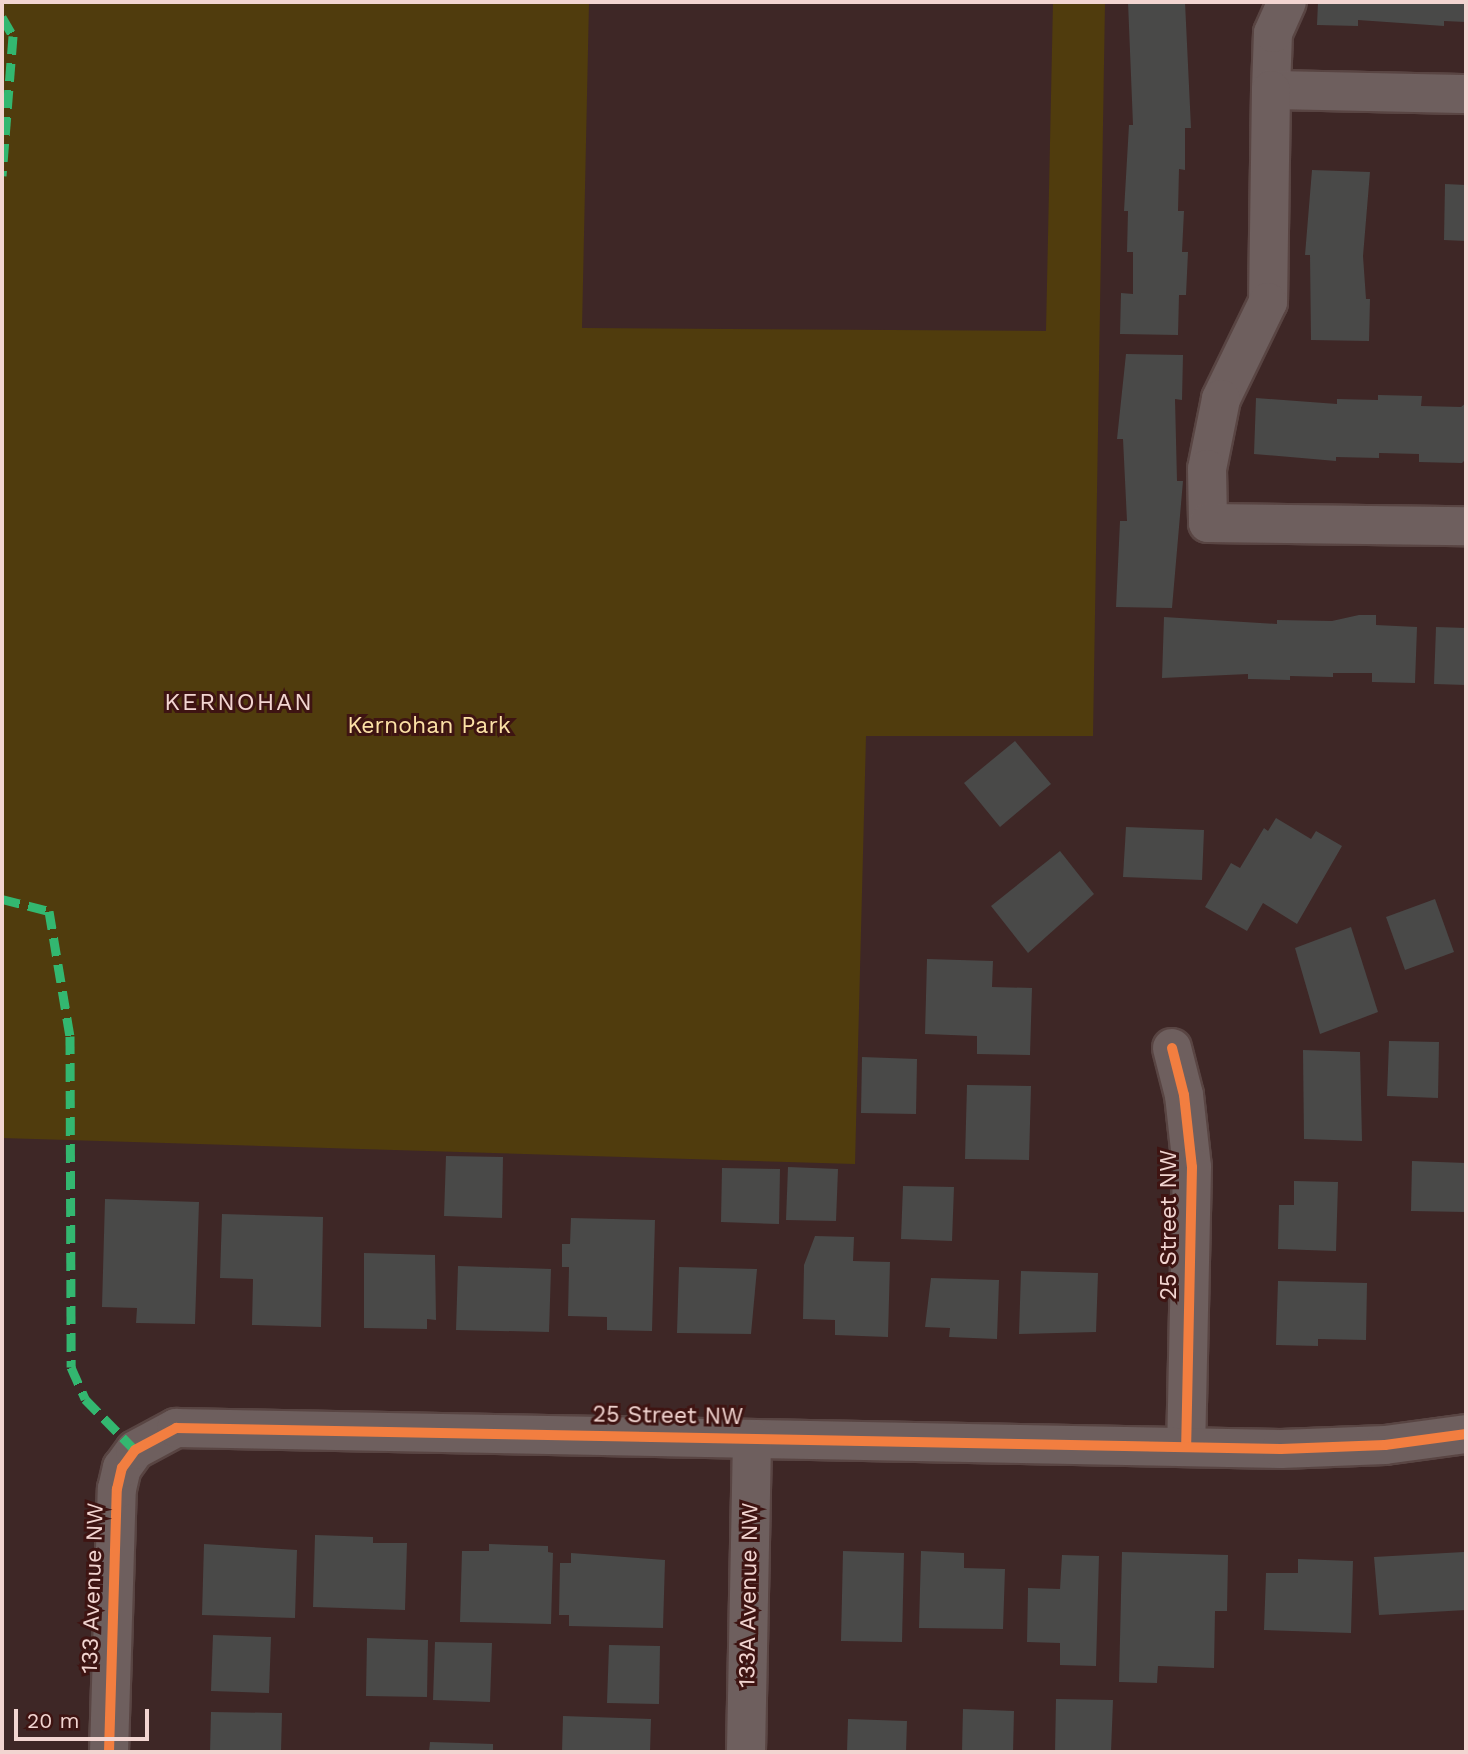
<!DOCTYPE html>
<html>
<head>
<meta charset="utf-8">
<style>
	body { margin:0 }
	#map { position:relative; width:1468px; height:1754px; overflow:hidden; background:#3e2726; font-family:"Work Sans",sans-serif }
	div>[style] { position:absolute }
	.green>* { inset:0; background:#503c0d }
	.building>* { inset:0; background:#494948 }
	.roads { filter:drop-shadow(2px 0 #594543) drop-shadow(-2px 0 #594543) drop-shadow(0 2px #594543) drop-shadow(0 -2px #594543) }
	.minor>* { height:38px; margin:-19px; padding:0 19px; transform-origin:19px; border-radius:19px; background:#6e5f5e }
	.quiet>* { height:9px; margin-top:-4.5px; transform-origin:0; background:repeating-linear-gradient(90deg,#33b770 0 18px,transparent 0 27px) }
	.cycleway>* { height:10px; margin:-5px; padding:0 5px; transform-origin:5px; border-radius:5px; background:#f27e40 }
	span { translate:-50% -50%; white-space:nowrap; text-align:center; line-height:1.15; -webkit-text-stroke:6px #3e1412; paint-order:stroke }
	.park-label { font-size:23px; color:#fce1a6 }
	.street-label { font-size:23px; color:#f2d5d1 }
	.neighbourhood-label { font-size:24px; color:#f2d5d1; letter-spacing:2px }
	.frame { position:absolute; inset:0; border:4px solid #f2d5d1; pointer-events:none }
	.scale { position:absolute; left:14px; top:1709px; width:135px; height:32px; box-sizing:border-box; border:4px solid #f2d5d1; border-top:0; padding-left:9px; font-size:21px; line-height:24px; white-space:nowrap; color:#f2d5d1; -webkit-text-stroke:5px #3e1412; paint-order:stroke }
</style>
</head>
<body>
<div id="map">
	<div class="green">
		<i style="clip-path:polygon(2px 2px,589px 2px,582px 328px,1046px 331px,1053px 2px,1105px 2px,1093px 736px,866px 736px,855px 1164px,2px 1138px)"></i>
	</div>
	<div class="building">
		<i style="clip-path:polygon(1128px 2px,1185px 2px,1191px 128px,1185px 128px,1185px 170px,1179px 169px,1178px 211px,1184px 211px,1182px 252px,1188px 252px,1186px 295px,1179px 295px,1178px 335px,1120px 334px,1121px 293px,1133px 294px,1133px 252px,1127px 252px,1128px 211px,1124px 211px,1129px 125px,1133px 125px)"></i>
		<i style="clip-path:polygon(1318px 2px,1466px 2px,1466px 22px,1444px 21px,1444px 26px,1358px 20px,1358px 26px,1317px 25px)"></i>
		<i style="clip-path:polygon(1312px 170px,1370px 172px,1363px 256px,1366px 299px,1370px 299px,1369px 341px,1311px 340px,1310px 255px,1305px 255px)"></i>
		<i style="clip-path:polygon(1445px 184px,1466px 185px,1466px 241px,1444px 240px)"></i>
		<i style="clip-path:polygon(1126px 354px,1183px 355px,1182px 400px,1175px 399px,1177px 481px,1183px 481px,1172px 608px,1116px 607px,1120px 521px,1127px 521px,1123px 439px,1117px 439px)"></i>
		<i style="clip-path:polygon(1378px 395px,1422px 396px,1421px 406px,1461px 407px,1466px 403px,1466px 459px,1462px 463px,1419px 462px,1419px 454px,1379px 453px,1379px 458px,1336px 457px,1336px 461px,1254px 454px,1256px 398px,1337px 404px,1337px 399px,1378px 400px)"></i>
		<i style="clip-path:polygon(1359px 615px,1376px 615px,1376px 625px,1417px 627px,1415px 683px,1372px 682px,1372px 673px,1333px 673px,1333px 677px,1290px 676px,1290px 680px,1248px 679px,1248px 674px,1162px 678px,1164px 617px,1277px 624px,1277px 620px,1332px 621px)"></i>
		<i style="clip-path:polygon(1436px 627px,1466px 628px,1466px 685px,1434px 684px)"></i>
		<i style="clip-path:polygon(1015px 741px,1051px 784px,1000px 827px,964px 783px)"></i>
		<i style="clip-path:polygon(1276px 818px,1311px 839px,1316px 831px,1342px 846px,1297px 924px,1263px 903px,1247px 931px,1205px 907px,1231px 863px,1240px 868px,1264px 828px,1268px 831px)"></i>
		<i style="clip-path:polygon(1126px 827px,1204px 830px,1202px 880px,1123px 877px)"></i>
		<i style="clip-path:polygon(1060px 851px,1094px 894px,1028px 953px,991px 906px)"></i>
		<i style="clip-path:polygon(1435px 899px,1454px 952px,1405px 970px,1386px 917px)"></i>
		<i style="clip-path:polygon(1351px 927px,1378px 1012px,1320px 1034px,1295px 948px)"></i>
		<i style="clip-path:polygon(927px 959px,993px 961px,992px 987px,1032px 988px,1030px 1055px,977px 1054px,977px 1036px,925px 1034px)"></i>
		<i style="clip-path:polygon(1389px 1041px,1439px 1042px,1438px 1098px,1387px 1096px)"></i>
		<i style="clip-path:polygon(1303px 1050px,1360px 1052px,1362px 1141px,1304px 1139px)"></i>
		<i style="clip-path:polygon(862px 1057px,917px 1059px,916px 1114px,861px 1113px)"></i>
		<i style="clip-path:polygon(967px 1085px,1031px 1086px,1029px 1160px,965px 1159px)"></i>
		<i style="clip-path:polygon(446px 1156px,503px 1157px,502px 1218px,444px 1216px)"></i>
		<i style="clip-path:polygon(1412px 1161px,1466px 1163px,1466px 1212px,1411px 1211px)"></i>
		<i style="clip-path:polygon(788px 1167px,838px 1169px,836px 1221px,786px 1220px)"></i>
		<i style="clip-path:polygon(722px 1168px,780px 1169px,779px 1224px,721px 1222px)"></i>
		<i style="clip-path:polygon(1294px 1181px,1338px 1182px,1336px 1251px,1278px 1249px,1279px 1205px,1294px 1205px)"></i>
		<i style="clip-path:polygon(903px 1186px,954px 1187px,952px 1241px,901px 1239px)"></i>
		<i style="clip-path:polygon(105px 1199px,199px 1202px,195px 1324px,136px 1323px,137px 1308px,102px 1307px)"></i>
		<i style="clip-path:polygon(222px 1214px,323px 1217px,321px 1327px,252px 1325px,253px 1279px,220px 1278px)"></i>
		<i style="clip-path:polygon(571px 1218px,655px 1220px,652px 1331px,607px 1330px,607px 1317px,568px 1316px,569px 1267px,562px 1267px,562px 1244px,570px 1244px)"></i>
		<i style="clip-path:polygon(815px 1236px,854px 1237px,853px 1261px,890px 1262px,888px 1337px,835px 1335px,835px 1320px,803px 1319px,804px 1265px)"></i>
		<i style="clip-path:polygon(364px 1253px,435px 1255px,436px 1320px,427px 1319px,427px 1329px,364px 1328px)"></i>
		<i style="clip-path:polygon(458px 1266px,551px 1269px,549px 1332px,456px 1330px)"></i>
		<i style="clip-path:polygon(679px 1267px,757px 1269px,751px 1334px,677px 1333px)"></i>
		<i style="clip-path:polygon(1021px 1271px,1098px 1273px,1096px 1332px,1019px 1334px)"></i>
		<i style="clip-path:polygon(931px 1278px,999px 1280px,997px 1339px,949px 1337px,950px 1328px,925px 1327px)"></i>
		<i style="clip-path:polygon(1278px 1281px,1367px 1283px,1366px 1340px,1318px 1339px,1318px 1346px,1276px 1345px)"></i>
		<i style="clip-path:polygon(315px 1535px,373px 1537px,373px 1543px,407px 1543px,405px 1610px,313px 1607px)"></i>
		<i style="clip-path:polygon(204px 1544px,297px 1550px,295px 1618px,202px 1615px)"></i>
		<i style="clip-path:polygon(489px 1544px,548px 1546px,548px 1552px,553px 1553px,551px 1624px,460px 1622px,462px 1551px,489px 1551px)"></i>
		<i style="clip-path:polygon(843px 1551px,904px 1553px,902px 1642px,841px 1641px)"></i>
		<i style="clip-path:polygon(921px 1551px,964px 1553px,964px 1568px,1005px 1569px,1003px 1629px,919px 1628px)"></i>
		<i style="clip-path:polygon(1122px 1552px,1228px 1555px,1227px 1611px,1215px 1611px,1214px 1668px,1158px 1666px,1157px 1683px,1119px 1682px)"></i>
		<i style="clip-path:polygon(1464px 1552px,1466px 1610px,1379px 1615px,1374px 1557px)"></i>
		<i style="clip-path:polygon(571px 1553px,665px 1560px,663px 1628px,569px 1626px,569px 1615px,559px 1615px,560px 1563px,571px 1563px)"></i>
		<i style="clip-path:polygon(1062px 1555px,1099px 1556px,1096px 1666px,1060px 1665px,1060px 1643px,1027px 1642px,1028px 1588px,1060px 1589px)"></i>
		<i style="clip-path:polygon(1298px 1559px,1353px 1561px,1351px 1633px,1264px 1630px,1266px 1573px,1298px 1573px)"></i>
		<i style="clip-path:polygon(213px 1635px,271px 1637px,269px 1693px,211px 1691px)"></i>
		<i style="clip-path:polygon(367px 1638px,428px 1640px,427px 1697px,366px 1696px)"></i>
		<i style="clip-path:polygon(435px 1642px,492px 1643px,490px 1702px,433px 1700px)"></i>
		<i style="clip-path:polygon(609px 1645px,660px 1646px,659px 1704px,607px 1703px)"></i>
		<i style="clip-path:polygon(1056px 1699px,1113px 1700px,1111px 1752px,1055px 1752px)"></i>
		<i style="clip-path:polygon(963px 1709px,1014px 1711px,1013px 1752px,962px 1752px)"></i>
		<i style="clip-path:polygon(211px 1712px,282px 1713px,281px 1752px,210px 1752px)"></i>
		<i style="clip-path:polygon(563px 1716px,651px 1719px,650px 1752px,562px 1752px)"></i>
		<i style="clip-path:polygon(848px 1719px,907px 1721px,906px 1752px,847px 1752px)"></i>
		<i style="clip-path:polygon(430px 1742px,493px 1744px,493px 1752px,429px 1752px)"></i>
	</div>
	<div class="roads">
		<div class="minor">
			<i style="left:1271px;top:90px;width:57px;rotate:-88deg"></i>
			<i style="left:1273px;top:33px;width:34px;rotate:-66deg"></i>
			<i style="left:1466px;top:94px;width:195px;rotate:-178.8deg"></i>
			<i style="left:1271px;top:90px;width:212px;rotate:90.8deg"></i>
			<i style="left:1268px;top:302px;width:108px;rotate:115.9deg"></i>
			<i style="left:1221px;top:399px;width:71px;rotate:101.3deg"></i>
			<i style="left:1207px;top:469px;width:54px;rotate:88.9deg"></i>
			<i style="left:1208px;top:523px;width:258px;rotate:0.7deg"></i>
			<i style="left:1172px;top:1048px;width:49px;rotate:75.7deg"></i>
			<i style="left:1184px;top:1095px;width:72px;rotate:83.7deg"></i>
			<i style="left:1192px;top:1167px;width:280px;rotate:91.2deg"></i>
			<i style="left:109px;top:1752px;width:263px;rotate:-88.3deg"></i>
			<i style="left:117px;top:1489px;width:22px;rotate:-77deg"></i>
			<i style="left:122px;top:1468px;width:22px;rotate:-54deg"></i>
			<i style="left:135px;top:1450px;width:47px;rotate:-28.2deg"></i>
			<i style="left:176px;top:1428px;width:1105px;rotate:1.09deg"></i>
			<i style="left:1281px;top:1449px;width:104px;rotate:-2.2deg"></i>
			<i style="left:1385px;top:1445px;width:82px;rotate:-7.7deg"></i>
			<i style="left:746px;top:1752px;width:313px;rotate:-88.9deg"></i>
		</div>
	</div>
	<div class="quiet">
		<i style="left:2px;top:17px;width:22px;rotate:60deg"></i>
		<i style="left:13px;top:36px;width:140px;rotate:94.5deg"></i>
		<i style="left:2px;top:899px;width:49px;rotate:14.3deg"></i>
		<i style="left:49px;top:911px;width:127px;rotate:80.5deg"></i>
		<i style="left:70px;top:1036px;width:331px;rotate:89.8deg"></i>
		<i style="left:71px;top:1367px;width:35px;rotate:66deg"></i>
		<i style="left:85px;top:1399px;width:71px;rotate:45.6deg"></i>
	</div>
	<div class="cycleway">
		<i style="left:1172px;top:1048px;width:49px;rotate:75.7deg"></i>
		<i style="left:1184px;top:1095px;width:72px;rotate:83.7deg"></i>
		<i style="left:1192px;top:1167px;width:280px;rotate:91.2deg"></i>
		<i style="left:109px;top:1752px;width:263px;rotate:-88.3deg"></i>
		<i style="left:117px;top:1489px;width:22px;rotate:-77deg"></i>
		<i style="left:122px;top:1468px;width:22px;rotate:-54deg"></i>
		<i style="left:135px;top:1450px;width:47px;rotate:-28.2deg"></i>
		<i style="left:176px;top:1428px;width:1105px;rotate:1.09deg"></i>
		<i style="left:1281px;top:1449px;width:104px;rotate:-2.2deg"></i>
		<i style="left:1385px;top:1445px;width:82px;rotate:-7.7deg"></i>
	</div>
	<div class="park-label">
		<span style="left:429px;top:726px">Kernohan Park</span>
	</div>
	<div class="street-label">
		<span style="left:1169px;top:1225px;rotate:-90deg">25 Street NW</span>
		<span style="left:668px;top:1416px;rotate:1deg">25 Street NW</span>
		<span style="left:93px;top:1588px;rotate:-88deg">133 Avenue NW</span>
		<span style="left:749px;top:1595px;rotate:-89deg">133A Avenue NW</span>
	</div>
	<div class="neighbourhood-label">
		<span style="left:239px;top:703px">KERNOHAN</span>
	</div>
	<div class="frame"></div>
	<div class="scale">20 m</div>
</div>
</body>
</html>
